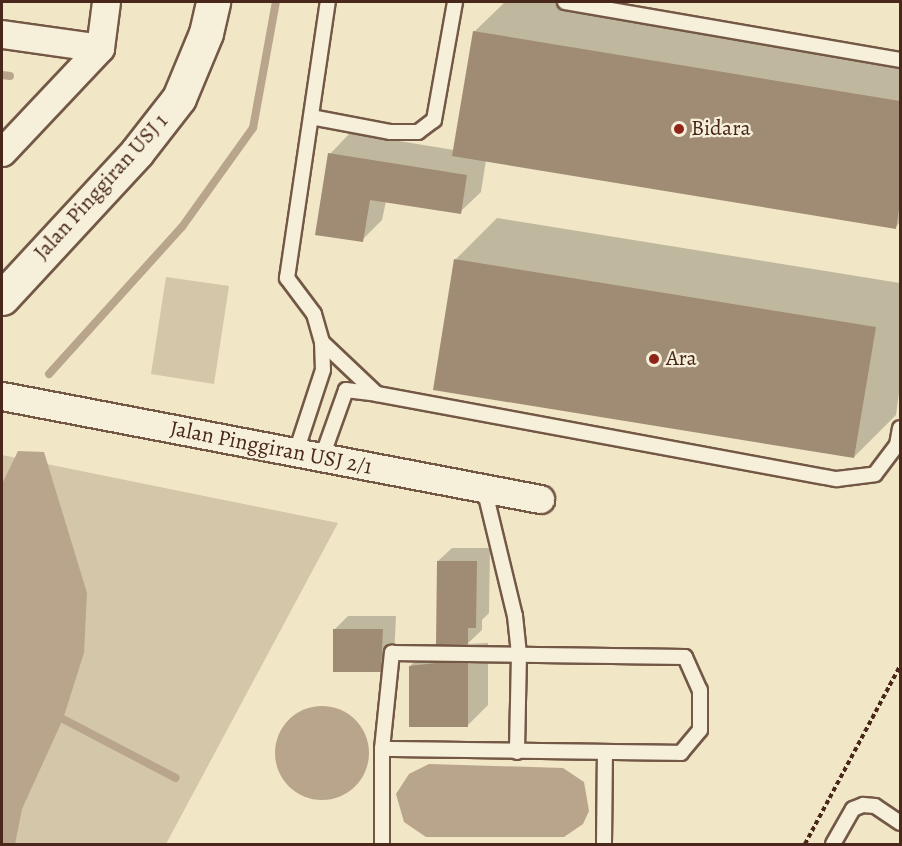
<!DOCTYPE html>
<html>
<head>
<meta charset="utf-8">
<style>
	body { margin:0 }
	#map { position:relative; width:902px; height:846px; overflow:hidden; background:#f1e6c6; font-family:Alegreya,serif }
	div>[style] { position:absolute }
	.green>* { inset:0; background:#d4c6a9 }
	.water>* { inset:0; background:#b8a58c }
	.round { border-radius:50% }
	.shadow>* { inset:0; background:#0003 }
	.stream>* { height:8px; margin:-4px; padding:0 4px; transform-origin:4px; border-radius:4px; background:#b8a58c }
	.building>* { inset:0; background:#a08b74 }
	.path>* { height:4px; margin-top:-2px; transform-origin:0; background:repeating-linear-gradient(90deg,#49281b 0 4.5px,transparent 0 7.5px) }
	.roads { filter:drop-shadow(2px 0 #735846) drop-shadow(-2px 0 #735846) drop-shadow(0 2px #735846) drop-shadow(0 -2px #735846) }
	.lane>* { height:14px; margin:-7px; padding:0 7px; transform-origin:7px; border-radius:7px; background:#f6efda }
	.street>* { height:27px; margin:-13.5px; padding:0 13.5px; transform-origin:13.5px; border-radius:13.5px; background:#f6efda }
	.secondary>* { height:33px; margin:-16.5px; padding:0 16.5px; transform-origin:16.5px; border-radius:16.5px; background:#f6efda }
	.dots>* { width:16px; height:16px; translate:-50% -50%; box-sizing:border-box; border:3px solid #f6efda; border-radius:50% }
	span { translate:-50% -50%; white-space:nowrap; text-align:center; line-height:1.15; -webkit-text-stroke:4.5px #f6efda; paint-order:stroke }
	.poi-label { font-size:22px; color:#49281b }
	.left { translate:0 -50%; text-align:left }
	.street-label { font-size:22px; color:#49281b }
	.frame { position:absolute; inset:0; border:3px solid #49281b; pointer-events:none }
</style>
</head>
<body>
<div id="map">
	<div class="green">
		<i style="clip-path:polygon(166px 277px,229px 286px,214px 384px,151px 374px)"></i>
		<i style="clip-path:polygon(2px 455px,338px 523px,166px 844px,2px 844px)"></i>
	</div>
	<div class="water">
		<i style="clip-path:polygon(18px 451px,44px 452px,87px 593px,84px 653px,63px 719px,22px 809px,15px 844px,2px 844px,2px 484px)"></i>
		<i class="round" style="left:275px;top:706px;width:94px;height:94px"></i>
		<i style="clip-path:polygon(429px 764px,563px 768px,584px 782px,589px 811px,583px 824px,564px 837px,426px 837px,404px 822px,396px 794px,409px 774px)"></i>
	</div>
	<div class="shadow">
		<i style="clip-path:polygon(505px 2px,585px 2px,900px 53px,900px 222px,896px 227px,486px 160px,481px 192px,460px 212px,386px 201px,382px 220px,362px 240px,330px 154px,350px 133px,454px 150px,474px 32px)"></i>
		<i style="clip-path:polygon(497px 218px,900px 283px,900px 385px,896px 415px,854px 457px,456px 259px)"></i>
		<i style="clip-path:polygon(452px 548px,490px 548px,489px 613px,482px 620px,482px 630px,467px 644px,488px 643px,488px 705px,468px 725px,410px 666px,431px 646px,438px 646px,438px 561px)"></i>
		<i style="clip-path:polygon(348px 616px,396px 616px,394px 656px,380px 670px,335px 629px)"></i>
	</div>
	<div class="stream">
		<i style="left:2px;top:75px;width:8px;rotate:7deg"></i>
		<i style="left:49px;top:374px;width:198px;rotate:-47.9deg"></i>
		<i style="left:182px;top:227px;width:122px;rotate:-54.4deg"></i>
		<i style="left:253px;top:128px;width:128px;rotate:-79.7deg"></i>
		<i style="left:63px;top:719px;width:127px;rotate:27.6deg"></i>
	</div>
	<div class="building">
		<i style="clip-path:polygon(473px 31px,900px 101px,900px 203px,896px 229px,452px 156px)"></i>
		<i style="clip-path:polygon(328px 153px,467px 175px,461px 214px,370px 200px,363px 242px,315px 235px)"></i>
		<i style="clip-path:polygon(454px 259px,876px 327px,854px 458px,433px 390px)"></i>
		<i style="clip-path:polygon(437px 561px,477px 561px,476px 628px,468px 628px,468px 645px,436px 645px)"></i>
		<i style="clip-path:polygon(333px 629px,383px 629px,381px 672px,333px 672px)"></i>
		<i style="clip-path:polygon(436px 663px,468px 663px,468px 727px,409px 727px,409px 666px)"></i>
	</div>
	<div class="path">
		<i style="left:805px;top:844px;width:202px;rotate:-61.9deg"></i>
	</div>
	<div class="roads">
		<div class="lane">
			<i style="left:565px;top:2px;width:340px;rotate:9.8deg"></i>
			<i style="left:311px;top:117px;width:80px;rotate:10.8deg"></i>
			<i style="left:390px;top:132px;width:28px"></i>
			<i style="left:418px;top:132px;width:20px;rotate:-37deg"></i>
			<i style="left:434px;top:120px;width:120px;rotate:-79.9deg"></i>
			<i style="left:322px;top:342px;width:76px;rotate:43.4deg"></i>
			<i style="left:377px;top:394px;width:468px;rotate:10.5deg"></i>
			<i style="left:837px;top:479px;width:38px;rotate:-7deg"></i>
			<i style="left:875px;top:474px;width:36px;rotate:-53deg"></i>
			<i style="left:897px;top:445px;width:17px;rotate:-80deg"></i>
			<i style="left:296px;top:452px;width:86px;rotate:-71.8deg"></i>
			<i style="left:323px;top:370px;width:28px;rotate:-92deg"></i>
			<i style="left:322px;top:342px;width:29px;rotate:-106deg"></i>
			<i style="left:314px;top:314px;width:45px;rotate:-126.9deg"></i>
			<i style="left:287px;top:278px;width:279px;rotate:-81.6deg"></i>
			<i style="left:322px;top:457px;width:71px;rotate:-70.3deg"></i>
			<i style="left:346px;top:390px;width:31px;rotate:7deg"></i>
			<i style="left:484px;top:488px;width:132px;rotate:76.4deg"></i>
			<i style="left:515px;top:616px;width:38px;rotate:84deg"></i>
			<i style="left:519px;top:654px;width:98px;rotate:91.2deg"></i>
			<i style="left:382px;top:844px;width:95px;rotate:-90deg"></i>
			<i style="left:382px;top:749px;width:97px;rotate:-84.1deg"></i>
			<i style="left:392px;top:653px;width:293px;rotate:0.8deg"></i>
			<i style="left:685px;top:657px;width:36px;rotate:66deg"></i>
			<i style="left:700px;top:690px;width:40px;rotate:90deg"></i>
			<i style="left:700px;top:730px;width:30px;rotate:130deg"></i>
			<i style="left:681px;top:753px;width:299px;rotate:-179.2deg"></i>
			<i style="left:604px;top:844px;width:91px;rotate:-89.4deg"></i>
			<i style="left:833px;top:844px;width:40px;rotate:-60.3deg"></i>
			<i style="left:853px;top:809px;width:11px;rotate:-22deg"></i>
			<i style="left:863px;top:805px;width:12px;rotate:5deg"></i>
			<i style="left:875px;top:806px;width:30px;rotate:34deg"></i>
		</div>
		<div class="street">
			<i style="left:2px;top:34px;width:99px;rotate:8.1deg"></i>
			<i style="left:2px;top:152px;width:143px;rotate:-46.7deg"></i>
			<i style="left:100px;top:48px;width:46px;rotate:-82.6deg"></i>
			<i style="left:2px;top:396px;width:548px;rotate:10.84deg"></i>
		</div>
		<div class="secondary">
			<i style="left:2px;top:298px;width:199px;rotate:-47.2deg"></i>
			<i style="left:137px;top:152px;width:68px;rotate:-52.1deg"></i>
			<i style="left:179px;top:98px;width:70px;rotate:-67.4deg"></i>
			<i style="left:206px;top:33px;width:32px;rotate:-77deg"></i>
		</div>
	</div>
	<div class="dots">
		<i style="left:679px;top:129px;background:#8f2418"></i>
		<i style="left:654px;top:359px;background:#8f2418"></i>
	</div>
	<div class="poi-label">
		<span class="left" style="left:691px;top:129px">Bidara</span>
		<span class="left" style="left:666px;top:359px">Ara</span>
	</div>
	<div class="street-label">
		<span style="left:101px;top:187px;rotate:-48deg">Jalan Pinggiran USJ 1</span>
		<span style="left:271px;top:448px;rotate:11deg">Jalan Pinggiran USJ 2/1</span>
	</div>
	<div class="frame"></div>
</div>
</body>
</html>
